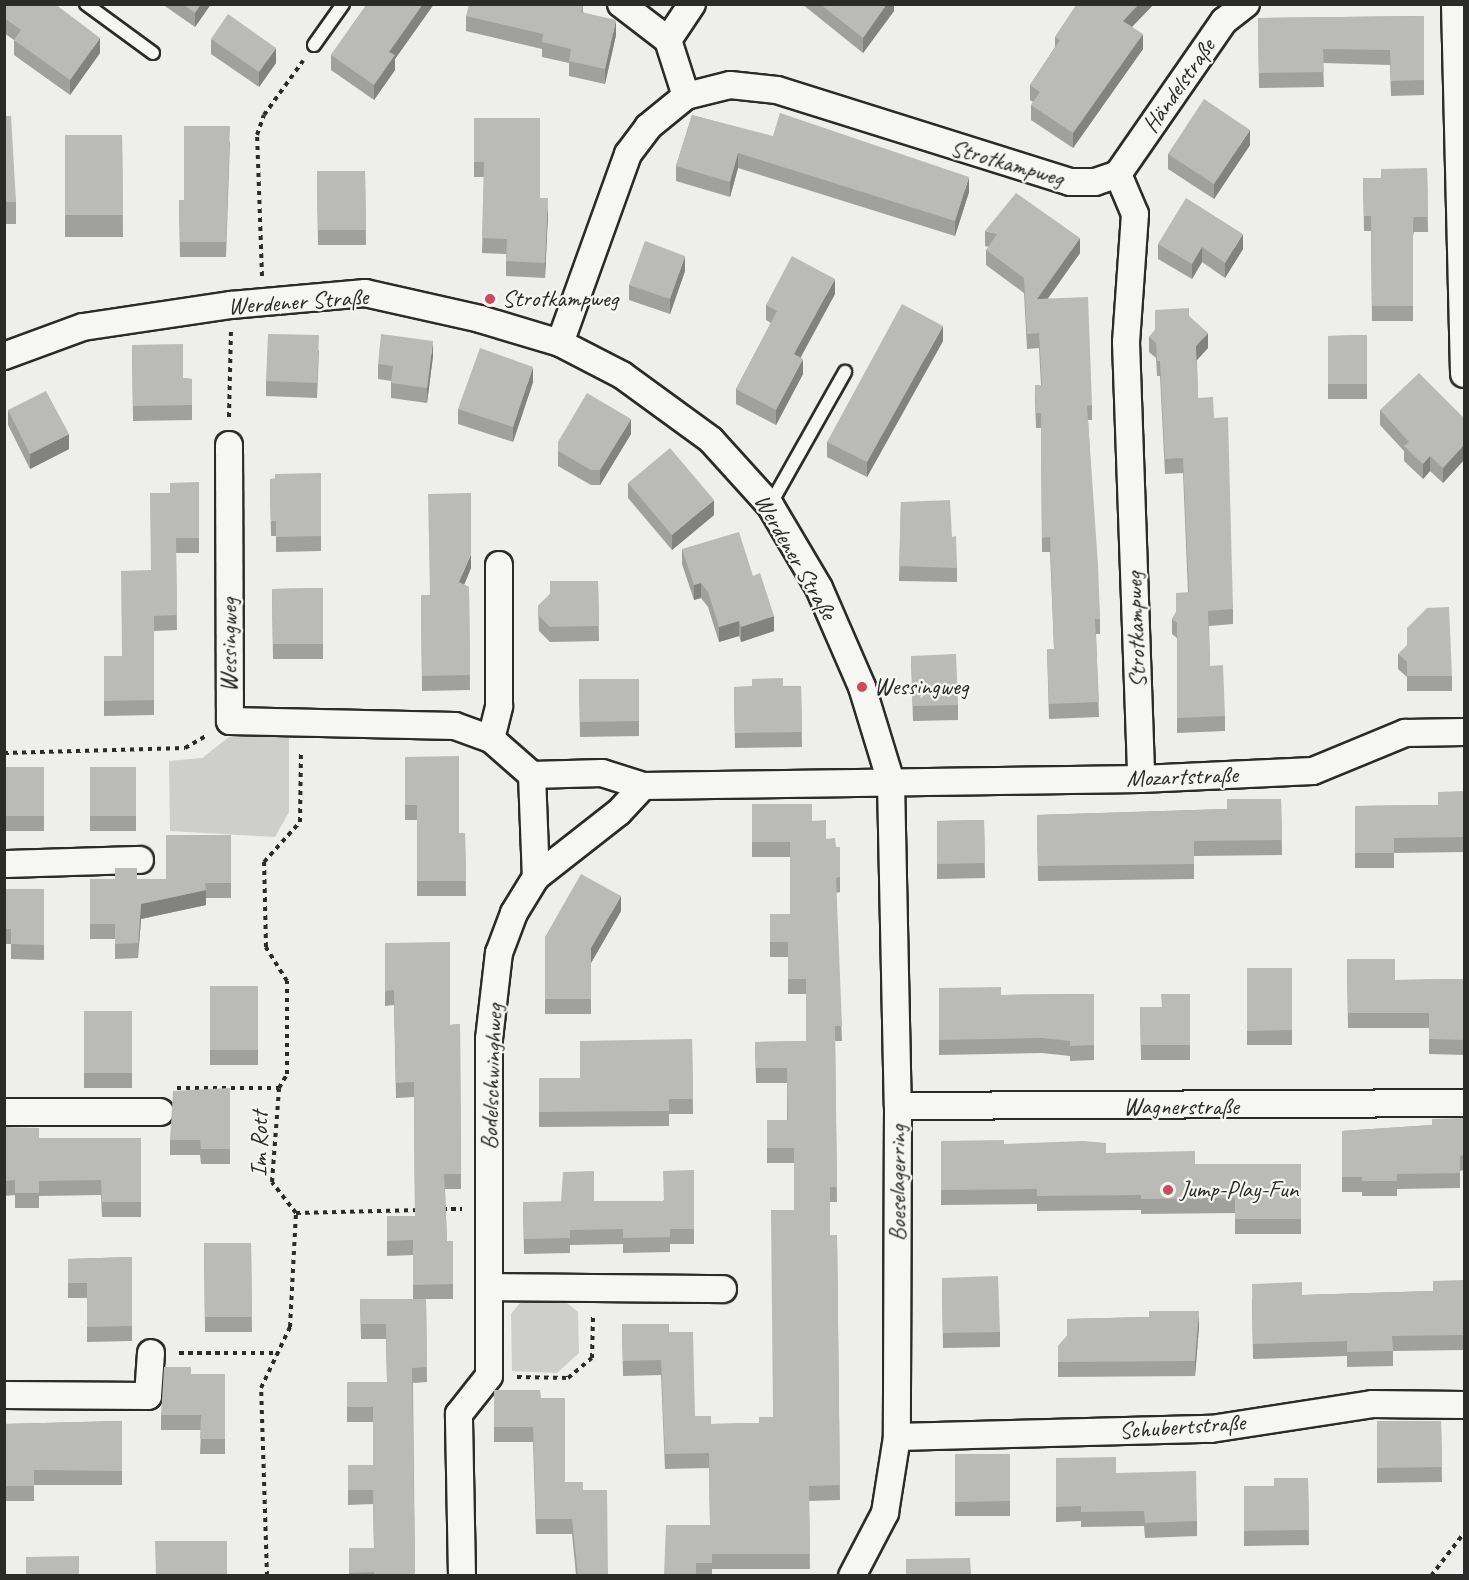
<!DOCTYPE html>
<html>
<head>
<meta charset="utf-8">
<style>
	body { margin:0 }
	#map { position:relative; width:1469px; height:1580px; overflow:hidden; background:#eeeeea; font-family:Caveat,sans-serif }
	div>[style] { position:absolute }
	.green>* { inset:0; background:#cececa }
	.path>* { height:4px; margin-top:-2px; transform-origin:0; background:repeating-linear-gradient(90deg,#2b2b2b 0 4.5px,transparent 0 9px) }
	.roads { filter:drop-shadow(2px 0 #2b2b2b) drop-shadow(-2px 0 #2b2b2b) drop-shadow(0 2px #2b2b2b) drop-shadow(0 -2px #2b2b2b) }
	.service>* { height:12px; margin:-6px; padding:0 6px; transform-origin:6px; border-radius:6px; background:#f6f6f2 }
	.minor>* { height:26px; margin:-13px; padding:0 13px; transform-origin:13px; border-radius:13px; background:#f6f6f2 }
	.wall>* { inset:0; background:#a0a09d }
	.shaded-wall>* { inset:0; background:#828280 }
	.building>* { inset:0; background:#babab7 }
	.dots>* { width:16px; height:16px; translate:-50% -50%; box-sizing:border-box; border:3px solid #f6f6f2; border-radius:50% }
	span { translate:-50% -50%; white-space:nowrap; text-align:center; line-height:1.15; -webkit-text-stroke:4.5px #f6f6f2; paint-order:stroke }
	.street-label { font-size:24px; color:#2b2b2b }
	.poi-label { font-size:24px; color:#2b2b2b }
	.left { translate:0 -50%; text-align:left }
	.frame { position:absolute; inset:0; border:6px solid #2b2b2b; pointer-events:none }
</style>
</head>
<body>
<div id="map">
	<div class="green">
		<i style="clip-path:polygon(289px 734px,289px 812px,275px 837px,170px 831px,169px 761px,202px 758px,229px 737px)"></i>
		<i style="clip-path:polygon(520px 1303px,567px 1303px,578px 1312px,579px 1353px,557px 1373px,512px 1371px,511px 1314px)"></i>
	</div>
	<div class="path">
		<i style="left:262px;top:276px;width:141px;rotate:-92deg"></i>
		<i style="left:257px;top:135px;width:21px;rotate:-71deg"></i>
		<i style="left:264px;top:115px;width:67px;rotate:-54.2deg"></i>
		<i style="left:229px;top:417px;width:85px;rotate:-88.7deg"></i>
		<i style="left:4px;top:753px;width:181px;rotate:-1.6deg"></i>
		<i style="left:185px;top:748px;width:24px;rotate:-30deg"></i>
		<i style="left:177px;top:1088px;width:102px"></i>
		<i style="left:442px;top:1209px;width:20px"></i>
		<i style="left:296px;top:1213px;width:124px;rotate:-1.4deg"></i>
		<i style="left:179px;top:1353px;width:97px"></i>
		<i style="left:517px;top:1377px;width:51px;rotate:1.1deg"></i>
		<i style="left:568px;top:1378px;width:31px;rotate:-40deg"></i>
		<i style="left:592px;top:1358px;width:42px;rotate:-88.6deg"></i>
		<i style="left:267px;top:1576px;width:188px;rotate:-91.8deg"></i>
		<i style="left:261px;top:1388px;width:68px;rotate:-64.6deg"></i>
		<i style="left:290px;top:1327px;width:114px;rotate:-87deg"></i>
		<i style="left:296px;top:1213px;width:39px;rotate:-128deg"></i>
		<i style="left:272px;top:1182px;width:94px;rotate:-85.7deg"></i>
		<i style="left:279px;top:1088px;width:16px;rotate:-60deg"></i>
		<i style="left:287px;top:1074px;width:93px;rotate:-90deg"></i>
		<i style="left:287px;top:981px;width:40px;rotate:-122deg"></i>
		<i style="left:266px;top:947px;width:85px;rotate:-91.3deg"></i>
		<i style="left:264px;top:862px;width:54px;rotate:-48deg"></i>
		<i style="left:300px;top:822px;width:72px;rotate:-89.2deg"></i>
		<i style="left:1431px;top:1576px;width:54px;rotate:-52.5deg"></i>
	</div>
	<div class="roads">
		<div class="service">
			<i style="left:86px;top:4px;width:83px;rotate:36.2deg"></i>
			<i style="left:314px;top:45px;width:50px;rotate:-54.7deg"></i>
			<i style="left:770px;top:505px;width:153px;rotate:-60.6deg"></i>
		</div>
		<div class="minor">
			<i style="left:621px;top:4px;width:59px;rotate:37.5deg"></i>
			<i style="left:668px;top:40px;width:59px;rotate:72.2deg"></i>
			<i style="left:1455px;top:4px;width:370px;rotate:88.6deg"></i>
			<i style="left:668px;top:40px;width:43px;rotate:-56.3deg"></i>
			<i style="left:1118px;top:174px;width:186px;rotate:-55.3deg"></i>
			<i style="left:1224px;top:21px;width:28px;rotate:-38deg"></i>
			<i style="left:560px;top:343px;width:201px;rotate:-70.2deg"></i>
			<i style="left:628px;top:154px;width:34px;rotate:-53deg"></i>
			<i style="left:648px;top:127px;width:49px;rotate:-39.2deg"></i>
			<i style="left:686px;top:96px;width:45px;rotate:-14deg"></i>
			<i style="left:730px;top:85px;width:47px;rotate:6.1deg"></i>
			<i style="left:777px;top:90px;width:307px;rotate:17.4deg"></i>
			<i style="left:1070px;top:182px;width:25px"></i>
			<i style="left:1095px;top:182px;width:24px;rotate:-19deg"></i>
			<i style="left:1118px;top:174px;width:43px;rotate:67deg"></i>
			<i style="left:1135px;top:214px;width:128px;rotate:94deg"></i>
			<i style="left:1126px;top:342px;width:437px;rotate:88deg"></i>
			<i style="left:4px;top:356px;width:84px;rotate:-20.2deg"></i>
			<i style="left:83px;top:327px;width:150px;rotate:-8.5deg"></i>
			<i style="left:231px;top:305px;width:135px;rotate:-5.1deg"></i>
			<i style="left:365px;top:293px;width:118px;rotate:12.7deg"></i>
			<i style="left:480px;top:319px;width:84px;rotate:16.7deg"></i>
			<i style="left:560px;top:343px;width:70px;rotate:27.3deg"></i>
			<i style="left:622px;top:375px;width:110px;rotate:36.1deg"></i>
			<i style="left:711px;top:440px;width:88px;rotate:47.8deg"></i>
			<i style="left:770px;top:505px;width:96px;rotate:59.4deg"></i>
			<i style="left:819px;top:588px;width:108px;rotate:66.5deg"></i>
			<i style="left:862px;top:687px;width:99px;rotate:73deg"></i>
			<i style="left:891px;top:782px;width:324px;rotate:88.8deg"></i>
			<i style="left:898px;top:1106px;width:331px;rotate:90.2deg"></i>
			<i style="left:897px;top:1437px;width:77px;rotate:99deg"></i>
			<i style="left:885px;top:1513px;width:71px;rotate:117.6deg"></i>
			<i style="left:229px;top:445px;width:276px;rotate:89.8deg"></i>
			<i style="left:230px;top:721px;width:225px;rotate:1.3deg"></i>
			<i style="left:455px;top:726px;width:38px;rotate:20deg"></i>
			<i style="left:491px;top:739px;width:55px;rotate:41.3deg"></i>
			<i style="left:532px;top:775px;width:70px;rotate:-1.6deg"></i>
			<i style="left:602px;top:773px;width:43px;rotate:17.6deg"></i>
			<i style="left:643px;top:786px;width:498px;rotate:-0.8deg"></i>
			<i style="left:1141px;top:779px;width:172px;rotate:-2.7deg"></i>
			<i style="left:1313px;top:771px;width:100px;rotate:-22.4deg"></i>
			<i style="left:1405px;top:733px;width:59px;rotate:-1deg"></i>
			<i style="left:491px;top:739px;width:34px;rotate:-76deg"></i>
			<i style="left:499px;top:706px;width:141px;rotate:-90deg"></i>
			<i style="left:532px;top:775px;width:102px;rotate:87.8deg"></i>
			<i style="left:4px;top:864px;width:136px;rotate:-1.7deg"></i>
			<i style="left:898px;top:1106px;width:566px;rotate:-0.3deg"></i>
			<i style="left:4px;top:1112px;width:156px"></i>
			<i style="left:491px;top:1287px;width:232px;rotate:0.5deg"></i>
			<i style="left:4px;top:1395px;width:144px;rotate:0.4deg"></i>
			<i style="left:148px;top:1396px;width:43px;rotate:-86deg"></i>
			<i style="left:897px;top:1437px;width:314px;rotate:-1.5deg"></i>
			<i style="left:1211px;top:1429px;width:163px;rotate:-8.8deg"></i>
			<i style="left:1372px;top:1404px;width:92px;rotate:0.6deg"></i>
			<i style="left:462px;top:1576px;width:162px;rotate:-91.1deg"></i>
			<i style="left:459px;top:1414px;width:48px;rotate:-51.7deg"></i>
			<i style="left:489px;top:1376px;width:337px;rotate:-90deg"></i>
			<i style="left:489px;top:1039px;width:87px;rotate:-83.4deg"></i>
			<i style="left:499px;top:953px;width:43px;rotate:-69.4deg"></i>
			<i style="left:514px;top:913px;width:42px;rotate:-58.6deg"></i>
			<i style="left:536px;top:877px;width:105px;rotate:-38.1deg"></i>
			<i style="left:619px;top:812px;width:35px;rotate:-47deg"></i>
		</div>
	</div>
	<div class="wall">
		<i style="clip-path:polygon(4px 4px,100px 53px,70px 95px,14px 55px,14px 40px,4px 33px)"></i>
		<i style="clip-path:polygon(162px 4px,211px 4px,195px 27px)"></i>
		<i style="clip-path:polygon(367px 4px,434px 4px,395px 59px,395px 70px,374px 100px,331px 70px,331px 55px)"></i>
		<i style="clip-path:polygon(583px 4px,583px 12px,616px 35px,605px 84px,569px 76px,569px 63px,542px 57px,542px 49px,466px 31px,466px 16px)"></i>
		<i style="clip-path:polygon(802px 4px,894px 4px,894px 11px,863px 53px)"></i>
		<i style="clip-path:polygon(1077px 4px,1154px 4px,1132px 27px,1143px 49px,1073px 148px,1031px 120px,1031px 105px,1033px 102px,1030px 100px,1030px 85px,1055px 47px,1055px 37px)"></i>
		<i style="clip-path:polygon(1424px 16px,1424px 95px,1391px 96px,1390px 65px,1323px 63px,1324px 87px,1259px 88px,1258px 18px)"></i>
		<i style="clip-path:polygon(211px 39px,276px 63px,259px 87px,211px 54px)"></i>
		<i style="clip-path:polygon(692px 115px,969px 192px,955px 236px,738px 168px,730px 197px,676px 181px,676px 166px)"></i>
		<i style="clip-path:polygon(4px 116px,16px 202px,16px 224px,4px 224px)"></i>
		<i style="clip-path:polygon(474px 118px,540px 198px,548px 213px,545px 278px,506px 276px,506px 254px,482px 253px,484px 177px,474px 177px)"></i>
		<i style="clip-path:polygon(65px 135px,122px 135px,123px 237px,65px 237px)"></i>
		<i style="clip-path:polygon(230px 141px,226px 257px,180px 257px,179px 200px,184px 200px)"></i>
		<i style="clip-path:polygon(1250px 145px,1214px 199px,1168px 169px,1168px 154px)"></i>
		<i style="clip-path:polygon(1427px 168px,1428px 232px,1414px 232px,1413px 236px,1413px 321px,1372px 321px,1371px 231px,1364px 231px,1363px 178px,1381px 178px)"></i>
		<i style="clip-path:polygon(317px 171px,365px 171px,366px 245px,318px 245px)"></i>
		<i style="clip-path:polygon(985px 231px,1080px 253px,1047px 299px,1092px 405px,1092px 420px,1088px 420px,1100px 619px,1100px 634px,1096px 634px,1099px 717px,1049px 719px,1047px 649px,1054px 649px,1050px 552px,1042px 552px,1041px 428px,1036px 428px,1035px 400px,1035px 385px,1041px 385px,1039px 348px,1027px 349px,1024px 293px,986px 265px,986px 250px,989px 247px,985px 246px)"></i>
		<i style="clip-path:polygon(1158px 244px,1243px 249px,1225px 278px,1202px 262px,1192px 279px,1158px 259px)"></i>
		<i style="clip-path:polygon(685px 271px,670px 314px,629px 300px,629px 285px)"></i>
		<i style="clip-path:polygon(835px 294px,801px 357px,803px 374px,776px 425px,736px 404px,736px 389px,771px 323px,766px 320px,766px 305px)"></i>
		<i style="clip-path:polygon(1155px 310px,1189px 316px,1208px 348px,1197px 360px,1198px 398px,1214px 418px,1233px 609px,1233px 624px,1209px 626px,1210px 666px,1225px 716px,1225px 731px,1177px 733px,1177px 638px,1172px 634px,1172px 619px,1188px 592px,1183px 473px,1165px 474px,1160px 376px,1157px 376px,1156px 358px,1149px 352px,1149px 337px,1155px 330px)"></i>
		<i style="clip-path:polygon(1367px 335px,1367px 399px,1328px 399px,1328px 336px)"></i>
		<i style="clip-path:polygon(943px 341px,867px 477px,827px 457px,827px 442px)"></i>
		<i style="clip-path:polygon(132px 345px,183px 378px,192px 379px,192px 420px,133px 421px)"></i>
		<i style="clip-path:polygon(319px 350px,317px 398px,266px 396px,266px 381px)"></i>
		<i style="clip-path:polygon(433px 356px,427px 403px,391px 398px,391px 381px,378px 379px,378px 364px)"></i>
		<i style="clip-path:polygon(533px 382px,513px 442px,458px 424px,458px 409px)"></i>
		<i style="clip-path:polygon(8px 410px,69px 449px,30px 469px,8px 425px)"></i>
		<i style="clip-path:polygon(1380px 410px,1464px 418px,1464px 460px,1443px 483px,1430px 471px,1423px 479px,1404px 461px,1404px 451px,1380px 425px)"></i>
		<i style="clip-path:polygon(631px 434px,600px 485px,591px 485px,558px 466px,558px 442px)"></i>
		<i style="clip-path:polygon(321px 473px,321px 551px,276px 552px,276px 536px,271px 536px,270px 479px)"></i>
		<i style="clip-path:polygon(199px 482px,199px 553px,176px 553px,177px 630px,154px 631px,154px 715px,104px 716px,104px 656px,122px 656px,151px 570px,170px 493px)"></i>
		<i style="clip-path:polygon(628px 483px,714px 515px,672px 550px,628px 498px)"></i>
		<i style="clip-path:polygon(901px 502px,952px 537px,957px 568px,957px 582px,899px 581px)"></i>
		<i style="clip-path:polygon(682px 549px,753px 576px,774px 631px,741px 642px,739px 636px,719px 642px,708px 607px,701px 598px,694px 600px,682px 564px)"></i>
		<i style="clip-path:polygon(471px 568px,464px 585px,469px 587px,470px 690px,422px 691px,421px 595px,429px 595px)"></i>
		<i style="clip-path:polygon(598px 581px,599px 641px,550px 642px,539px 631px,538px 606px,550px 594px)"></i>
		<i style="clip-path:polygon(323px 588px,323px 659px,273px 659px,272px 589px)"></i>
		<i style="clip-path:polygon(1398px 654px,1452px 676px,1452px 691px,1407px 691px,1407px 677px,1398px 669px)"></i>
		<i style="clip-path:polygon(911px 656px,958px 705px,958px 720px,913px 721px)"></i>
		<i style="clip-path:polygon(579px 679px,639px 679px,639px 736px,580px 737px)"></i>
		<i style="clip-path:polygon(801px 686px,802px 747px,735px 748px,734px 687px)"></i>
		<i style="clip-path:polygon(405px 757px,459px 833px,465px 833px,466px 896px,417px 896px,417px 820px,405px 820px)"></i>
		<i style="clip-path:polygon(4px 767px,44px 767px,44px 831px,4px 831px)"></i>
		<i style="clip-path:polygon(90px 767px,136px 767px,136px 831px,90px 831px)"></i>
		<i style="clip-path:polygon(1464px 791px,1464px 852px,1394px 853px,1394px 868px,1355px 868px,1355px 806px,1438px 805px)"></i>
		<i style="clip-path:polygon(1281px 799px,1282px 855px,1194px 856px,1194px 879px,1038px 881px,1037px 815px,1227px 809px)"></i>
		<i style="clip-path:polygon(752px 804px,812px 821px,826px 839px,836px 847px,840px 847px,840px 892px,836px 893px,842px 1041px,835px 1041px,837px 1202px,830px 1202px,830px 1235px,837px 1235px,840px 1500px,809px 1501px,810px 1569px,712px 1569px,712px 1575px,664px 1575px,710px 1525px,709px 1468px,665px 1469px,661px 1375px,623px 1376px,622px 1324px,669px 1332px,695px 1416px,711px 1424px,759px 1423px,773px 1417px,794px 1210px,794px 1163px,767px 1163px,767px 1120px,787px 1120px,787px 1083px,756px 1083px,755px 1042px,806px 1041px,806px 994px,788px 994px,788px 957px,770px 957px,770px 914px,790px 914px,790px 857px,752px 857px)"></i>
		<i style="clip-path:polygon(984px 820px,985px 878px,937px 879px,937px 821px)"></i>
		<i style="clip-path:polygon(231px 835px,231px 898px,206px 898px,206px 905px,141px 919px,138px 958px,115px 959px,115px 939px,90px 939px,90px 879px,166px 879px)"></i>
		<i style="clip-path:polygon(4px 889px,44px 889px,44px 960px,11px 959px,11px 944px,4px 944px)"></i>
		<i style="clip-path:polygon(621px 911px,591px 963px,591px 1014px,545px 1014px,545px 937px)"></i>
		<i style="clip-path:polygon(385px 943px,450px 1025px,460px 1024px,461px 1189px,445px 1189px,447px 1241px,453px 1241px,453px 1299px,426px 1299px,427px 1382px,413px 1383px,415px 1575px,349px 1575px,349px 1548px,374px 1548px,373px 1504px,348px 1505px,348px 1465px,373px 1465px,373px 1422px,347px 1422px,347px 1382px,387px 1382px,386px 1339px,361px 1339px,360px 1299px,413px 1299px,413px 1255px,387px 1256px,387px 1216px,415px 1216px,414px 1097px,396px 1098px,394px 1005px,385px 1006px)"></i>
		<i style="clip-path:polygon(1347px 959px,1395px 980px,1464px 979px,1464px 1055px,1429px 1054px,1429px 1028px,1348px 1028px)"></i>
		<i style="clip-path:polygon(1247px 968px,1292px 968px,1292px 1045px,1247px 1045px)"></i>
		<i style="clip-path:polygon(210px 986px,258px 986px,258px 1065px,210px 1065px)"></i>
		<i style="clip-path:polygon(939px 988px,1001px 995px,1094px 994px,1094px 1060px,1070px 1061px,1070px 1056px,1042px 1053px,939px 1055px)"></i>
		<i style="clip-path:polygon(1190px 994px,1190px 1060px,1141px 1060px,1140px 1007px,1162px 1007px)"></i>
		<i style="clip-path:polygon(84px 1011px,132px 1011px,132px 1088px,84px 1088px)"></i>
		<i style="clip-path:polygon(692px 1039px,693px 1114px,669px 1114px,669px 1126px,539px 1127px,539px 1078px,580px 1078px)"></i>
		<i style="clip-path:polygon(230px 1088px,230px 1164px,201px 1164px,200px 1155px,170px 1155px,170px 1140px)"></i>
		<i style="clip-path:polygon(1464px 1118px,1464px 1170px,1460px 1171px,1460px 1188px,1397px 1189px,1397px 1196px,1362px 1196px,1362px 1192px,1342px 1192px,1342px 1131px,1432px 1125px)"></i>
		<i style="clip-path:polygon(4px 1127px,39px 1138px,141px 1138px,141px 1217px,102px 1217px,101px 1195px,39px 1196px,39px 1208px,15px 1208px,15px 1195px,4px 1196px)"></i>
		<i style="clip-path:polygon(941px 1141px,1004px 1144px,1106px 1153px,1195px 1164px,1301px 1164px,1301px 1234px,1235px 1234px,1235px 1213px,1141px 1214px,1141px 1210px,1037px 1211px,1037px 1204px,941px 1205px)"></i>
		<i style="clip-path:polygon(694px 1170px,694px 1244px,670px 1244px,670px 1252px,623px 1253px,623px 1244px,570px 1245px,570px 1253px,524px 1254px,523px 1202px,594px 1201px,663px 1201px)"></i>
		<i style="clip-path:polygon(204px 1243px,251px 1243px,252px 1332px,205px 1332px)"></i>
		<i style="clip-path:polygon(132px 1257px,132px 1341px,87px 1342px,87px 1298px,68px 1298px,68px 1259px)"></i>
		<i style="clip-path:polygon(942px 1278px,1000px 1332px,1000px 1347px,943px 1348px)"></i>
		<i style="clip-path:polygon(1464px 1280px,1464px 1350px,1393px 1351px,1393px 1366px,1347px 1367px,1347px 1356px,1253px 1359px,1252px 1299px,1302px 1295px,1433px 1291px)"></i>
		<i style="clip-path:polygon(1149px 1317px,1199px 1326px,1195px 1376px,1058px 1377px,1058px 1346px,1067px 1336px,1067px 1319px)"></i>
		<i style="clip-path:polygon(191px 1374px,225px 1374px,225px 1454px,200px 1454px,201px 1430px,161px 1430px,161px 1415px)"></i>
		<i style="clip-path:polygon(494px 1390px,541px 1398px,565px 1482px,583px 1490px,608px 1575px,576px 1575px,572px 1534px,536px 1534px,533px 1442px,494px 1442px)"></i>
		<i style="clip-path:polygon(122px 1421px,122px 1485px,34px 1485px,34px 1501px,4px 1501px,4px 1424px)"></i>
		<i style="clip-path:polygon(1377px 1421px,1441px 1421px,1442px 1482px,1377px 1483px)"></i>
		<i style="clip-path:polygon(955px 1454px,1010px 1454px,1010px 1516px,955px 1516px)"></i>
		<i style="clip-path:polygon(1056px 1458px,1116px 1473px,1197px 1521px,1197px 1536px,1145px 1538px,1144px 1526px,1081px 1527px,1081px 1521px,1056px 1522px)"></i>
		<i style="clip-path:polygon(1308px 1478px,1309px 1545px,1244px 1546px,1244px 1486px,1274px 1486px)"></i>
	</div>
	<div class="shaded-wall">
		<i style="clip-path:polygon(201px 4px,211px 4px,195px 27px,195px 13px)"></i>
		<i style="clip-path:polygon(423px 4px,434px 4px,395px 59px,395px 70px,374px 100px,374px 85px,389px 52px)"></i>
		<i style="clip-path:polygon(887px 4px,894px 4px,894px 11px,863px 53px,863px 38px)"></i>
		<i style="clip-path:polygon(1139px 4px,1154px 4px,1123px 36px,1123px 21px)"></i>
		<i style="clip-path:polygon(616px 20px,616px 35px,605px 84px,605px 69px)"></i>
		<i style="clip-path:polygon(1143px 34px,1143px 49px,1073px 148px,1073px 133px)"></i>
		<i style="clip-path:polygon(100px 38px,100px 53px,70px 95px,70px 80px)"></i>
		<i style="clip-path:polygon(276px 48px,276px 63px,259px 87px,259px 72px)"></i>
		<i style="clip-path:polygon(1250px 130px,1250px 145px,1214px 199px,1214px 184px)"></i>
		<i style="clip-path:polygon(738px 153px,738px 168px,730px 197px,730px 182px)"></i>
		<i style="clip-path:polygon(969px 177px,969px 192px,955px 236px,955px 221px)"></i>
		<i style="clip-path:polygon(548px 198px,548px 213px,545px 278px,545px 263px)"></i>
		<i style="clip-path:polygon(1243px 234px,1243px 249px,1225px 278px,1225px 263px)"></i>
		<i style="clip-path:polygon(1080px 238px,1080px 253px,1037px 314px,1037px 299px)"></i>
		<i style="clip-path:polygon(1202px 247px,1202px 262px,1192px 279px,1192px 264px)"></i>
		<i style="clip-path:polygon(685px 256px,685px 271px,670px 314px,670px 299px)"></i>
		<i style="clip-path:polygon(835px 279px,835px 294px,794px 369px,794px 354px)"></i>
		<i style="clip-path:polygon(943px 326px,943px 341px,867px 477px,867px 462px)"></i>
		<i style="clip-path:polygon(1208px 333px,1208px 348px,1196px 361px,1196px 346px)"></i>
		<i style="clip-path:polygon(433px 341px,433px 356px,427px 403px,427px 388px)"></i>
		<i style="clip-path:polygon(803px 359px,803px 374px,776px 425px,776px 410px)"></i>
		<i style="clip-path:polygon(533px 367px,533px 382px,513px 442px,513px 427px)"></i>
		<i style="clip-path:polygon(631px 419px,631px 434px,600px 485px,600px 470px)"></i>
		<i style="clip-path:polygon(69px 434px,69px 449px,30px 469px,30px 454px)"></i>
		<i style="clip-path:polygon(1464px 445px,1464px 460px,1443px 483px,1443px 468px)"></i>
		<i style="clip-path:polygon(1430px 456px,1430px 471px,1423px 479px,1423px 464px)"></i>
		<i style="clip-path:polygon(714px 500px,714px 515px,672px 550px,672px 535px)"></i>
		<i style="clip-path:polygon(471px 554px,471px 568px,459px 597px,459px 582px)"></i>
		<i style="clip-path:polygon(701px 583px,701px 598px,694px 600px,694px 585px)"></i>
		<i style="clip-path:polygon(774px 616px,774px 631px,741px 642px,741px 627px)"></i>
		<i style="clip-path:polygon(739px 621px,739px 636px,719px 642px,719px 627px)"></i>
		<i style="clip-path:polygon(206px 890px,206px 905px,141px 919px,138px 958px,141px 904px)"></i>
		<i style="clip-path:polygon(621px 896px,621px 911px,591px 963px,591px 948px)"></i>
		<i style="clip-path:polygon(1199px 1311px,1199px 1326px,1195px 1376px,1195px 1361px)"></i>
	</div>
	<div class="building">
		<i style="clip-path:polygon(4px 4px,55px 4px,100px 38px,70px 80px,14px 40px,21px 30px,4px 18px)"></i>
		<i style="clip-path:polygon(183px 4px,201px 4px,195px 13px)"></i>
		<i style="clip-path:polygon(367px 4px,423px 4px,389px 52px,395px 55px,374px 85px,331px 55px)"></i>
		<i style="clip-path:polygon(469px 4px,583px 4px,581px 12px,616px 20px,605px 69px,569px 61px,571px 49px,542px 42px,543px 34px,466px 16px)"></i>
		<i style="clip-path:polygon(820px 4px,887px 4px,863px 38px)"></i>
		<i style="clip-path:polygon(1077px 4px,1139px 4px,1123px 21px,1143px 34px,1073px 133px,1031px 105px,1040px 92px,1030px 85px,1060px 40px,1055px 37px)"></i>
		<i style="clip-path:polygon(228px 14px,276px 48px,259px 72px,211px 39px)"></i>
		<i style="clip-path:polygon(1424px 16px,1424px 80px,1391px 81px,1390px 50px,1323px 49px,1324px 72px,1259px 73px,1258px 18px)"></i>
		<i style="clip-path:polygon(1204px 99px,1250px 130px,1214px 184px,1168px 154px)"></i>
		<i style="clip-path:polygon(780px 113px,969px 177px,955px 221px,738px 153px,730px 182px,676px 166px,692px 115px,773px 136px)"></i>
		<i style="clip-path:polygon(4px 116px,11px 116px,16px 202px,4px 202px)"></i>
		<i style="clip-path:polygon(474px 118px,540px 118px,540px 198px,548px 198px,545px 263px,506px 261px,507px 239px,482px 238px,484px 162px,474px 162px)"></i>
		<i style="clip-path:polygon(184px 126px,230px 126px,226px 242px,180px 242px,179px 200px,184px 200px)"></i>
		<i style="clip-path:polygon(65px 135px,122px 135px,123px 215px,65px 215px)"></i>
		<i style="clip-path:polygon(1427px 168px,1428px 217px,1414px 217px,1413px 221px,1413px 306px,1372px 306px,1371px 216px,1364px 216px,1363px 178px,1381px 178px,1381px 169px)"></i>
		<i style="clip-path:polygon(317px 171px,365px 171px,366px 230px,318px 230px)"></i>
		<i style="clip-path:polygon(1016px 193px,1080px 238px,1037px 299px,1088px 297px,1092px 405px,1087px 406px,1098px 565px,1100px 619px,1095px 619px,1099px 702px,1049px 704px,1047px 649px,1054px 649px,1050px 537px,1042px 538px,1041px 413px,1036px 413px,1035px 385px,1042px 385px,1039px 333px,1027px 334px,1024px 278px,986px 250px,997px 234px,985px 231px)"></i>
		<i style="clip-path:polygon(1186px 198px,1243px 234px,1225px 263px,1202px 247px,1192px 264px,1158px 244px)"></i>
		<i style="clip-path:polygon(645px 241px,685px 256px,670px 299px,629px 285px)"></i>
		<i style="clip-path:polygon(792px 256px,835px 279px,794px 354px,803px 359px,776px 410px,736px 389px,777px 311px,766px 305px)"></i>
		<i style="clip-path:polygon(902px 304px,943px 326px,867px 462px,827px 442px)"></i>
		<i style="clip-path:polygon(1189px 308px,1189px 316px,1208px 333px,1196px 346px,1198px 398px,1213px 397px,1214px 418px,1228px 417px,1233px 609px,1208px 611px,1210px 666px,1223px 665px,1225px 716px,1177px 718px,1177px 623px,1172px 619px,1176px 613px,1176px 593px,1189px 592px,1183px 458px,1165px 459px,1160px 361px,1157px 361px,1156px 343px,1149px 337px,1155px 330px,1155px 310px)"></i>
		<i style="clip-path:polygon(268px 334px,319px 335px,317px 383px,266px 381px)"></i>
		<i style="clip-path:polygon(381px 334px,433px 341px,427px 388px,391px 383px,393px 366px,378px 364px)"></i>
		<i style="clip-path:polygon(1367px 335px,1367px 384px,1328px 384px,1328px 336px)"></i>
		<i style="clip-path:polygon(183px 344px,183px 378px,192px 379px,192px 405px,133px 406px,132px 345px)"></i>
		<i style="clip-path:polygon(480px 348px,533px 367px,513px 427px,458px 409px)"></i>
		<i style="clip-path:polygon(1419px 373px,1464px 418px,1464px 445px,1443px 468px,1430px 456px,1423px 464px,1404px 446px,1409px 442px,1380px 410px)"></i>
		<i style="clip-path:polygon(46px 391px,69px 434px,30px 454px,8px 410px)"></i>
		<i style="clip-path:polygon(587px 393px,631px 419px,600px 470px,591px 470px,558px 451px,558px 442px)"></i>
		<i style="clip-path:polygon(670px 448px,714px 500px,672px 535px,628px 483px)"></i>
		<i style="clip-path:polygon(321px 473px,321px 536px,276px 537px,276px 521px,271px 521px,270px 479px,275px 479px,275px 474px)"></i>
		<i style="clip-path:polygon(199px 482px,199px 538px,176px 538px,177px 615px,154px 616px,154px 700px,104px 701px,104px 656px,122px 656px,121px 571px,151px 570px,150px 493px,170px 493px,170px 483px)"></i>
		<i style="clip-path:polygon(471px 493px,471px 554px,459px 582px,469px 587px,470px 675px,422px 676px,421px 595px,430px 595px,428px 494px)"></i>
		<i style="clip-path:polygon(950px 500px,952px 537px,956px 536px,957px 568px,899px 566px,901px 502px)"></i>
		<i style="clip-path:polygon(739px 532px,753px 576px,760px 573px,774px 616px,741px 627px,739px 621px,719px 627px,708px 592px,701px 583px,694px 585px,682px 549px)"></i>
		<i style="clip-path:polygon(550px 581px,598px 581px,599px 626px,550px 627px,539px 616px,538px 606px,550px 594px)"></i>
		<i style="clip-path:polygon(323px 588px,323px 644px,273px 644px,272px 589px)"></i>
		<i style="clip-path:polygon(1449px 607px,1452px 676px,1407px 676px,1407px 662px,1398px 654px,1407px 645px,1407px 628px,1427px 608px)"></i>
		<i style="clip-path:polygon(956px 654px,958px 705px,913px 706px,911px 656px)"></i>
		<i style="clip-path:polygon(783px 678px,783px 687px,801px 686px,802px 732px,735px 733px,734px 687px,752px 686px,752px 679px)"></i>
		<i style="clip-path:polygon(579px 679px,639px 679px,639px 721px,580px 722px)"></i>
		<i style="clip-path:polygon(459px 756px,459px 833px,465px 833px,466px 881px,417px 881px,417px 805px,405px 805px,405px 757px)"></i>
		<i style="clip-path:polygon(4px 767px,44px 767px,44px 816px,4px 816px)"></i>
		<i style="clip-path:polygon(90px 767px,136px 767px,136px 816px,90px 816px)"></i>
		<i style="clip-path:polygon(1464px 791px,1464px 837px,1394px 838px,1394px 853px,1355px 853px,1355px 806px,1438px 805px,1438px 792px)"></i>
		<i style="clip-path:polygon(1227px 799px,1281px 799px,1282px 840px,1194px 841px,1194px 864px,1038px 866px,1037px 815px,1227px 809px)"></i>
		<i style="clip-path:polygon(752px 804px,812px 804px,812px 821px,826px 820px,826px 839px,835px 838px,836px 847px,840px 847px,840px 877px,836px 878px,842px 1026px,835px 1026px,837px 1187px,830px 1187px,830px 1235px,837px 1235px,840px 1485px,809px 1486px,810px 1554px,712px 1554px,712px 1563px,696px 1563px,696px 1575px,664px 1575px,666px 1525px,710px 1525px,709px 1453px,665px 1454px,661px 1360px,623px 1361px,622px 1324px,669px 1324px,669px 1332px,693px 1332px,695px 1416px,711px 1416px,711px 1424px,759px 1423px,759px 1417px,773px 1417px,771px 1210px,794px 1210px,794px 1148px,767px 1148px,767px 1120px,788px 1120px,787px 1068px,756px 1068px,755px 1042px,806px 1041px,806px 979px,788px 979px,788px 942px,770px 942px,770px 914px,790px 914px,790px 842px,752px 842px)"></i>
		<i style="clip-path:polygon(984px 820px,985px 863px,937px 864px,937px 821px)"></i>
		<i style="clip-path:polygon(166px 835px,231px 835px,231px 883px,205px 883px,206px 890px,141px 904px,138px 943px,115px 944px,115px 924px,90px 924px,90px 879px,115px 879px,115px 868px,137px 868px,137px 879px,166px 879px)"></i>
		<i style="clip-path:polygon(581px 874px,621px 896px,591px 948px,591px 999px,545px 999px,545px 937px)"></i>
		<i style="clip-path:polygon(4px 889px,44px 889px,44px 945px,11px 944px,11px 929px,4px 929px)"></i>
		<i style="clip-path:polygon(450px 942px,450px 1025px,460px 1024px,461px 1174px,444px 1174px,447px 1241px,453px 1241px,453px 1284px,413px 1285px,413px 1240px,387px 1241px,387px 1216px,415px 1216px,414px 1082px,396px 1083px,394px 990px,385px 991px,385px 943px)"></i>
		<i style="clip-path:polygon(1347px 959px,1395px 959px,1395px 980px,1464px 979px,1464px 1040px,1429px 1039px,1429px 1013px,1348px 1013px)"></i>
		<i style="clip-path:polygon(1247px 968px,1292px 968px,1292px 1030px,1247px 1031px)"></i>
		<i style="clip-path:polygon(210px 986px,258px 986px,258px 1050px,210px 1050px)"></i>
		<i style="clip-path:polygon(1001px 987px,1001px 995px,1094px 994px,1094px 1045px,1070px 1046px,1070px 1041px,1042px 1038px,939px 1040px,939px 988px)"></i>
		<i style="clip-path:polygon(1161px 994px,1190px 994px,1190px 1045px,1141px 1045px,1140px 1007px,1162px 1007px)"></i>
		<i style="clip-path:polygon(84px 1011px,132px 1011px,132px 1073px,84px 1073px)"></i>
		<i style="clip-path:polygon(692px 1039px,693px 1099px,669px 1099px,669px 1111px,539px 1112px,539px 1078px,580px 1078px,580px 1041px)"></i>
		<i style="clip-path:polygon(230px 1088px,230px 1149px,201px 1149px,200px 1140px,170px 1140px,173px 1091px)"></i>
		<i style="clip-path:polygon(1464px 1118px,1464px 1155px,1460px 1156px,1460px 1173px,1397px 1174px,1397px 1181px,1362px 1181px,1362px 1177px,1342px 1177px,1342px 1131px,1432px 1125px,1432px 1119px)"></i>
		<i style="clip-path:polygon(4px 1127px,39px 1128px,39px 1138px,141px 1138px,141px 1202px,102px 1202px,101px 1180px,39px 1181px,39px 1193px,15px 1193px,15px 1180px,4px 1181px)"></i>
		<i style="clip-path:polygon(1004px 1140px,1004px 1144px,1084px 1141px,1106px 1143px,1106px 1153px,1195px 1151px,1195px 1164px,1301px 1164px,1301px 1219px,1235px 1219px,1235px 1198px,1141px 1199px,1141px 1195px,1037px 1196px,1037px 1189px,941px 1190px,941px 1141px)"></i>
		<i style="clip-path:polygon(694px 1170px,694px 1229px,670px 1229px,670px 1237px,623px 1238px,623px 1229px,570px 1230px,570px 1238px,524px 1239px,523px 1202px,561px 1202px,563px 1172px,594px 1171px,594px 1201px,664px 1201px,663px 1171px)"></i>
		<i style="clip-path:polygon(204px 1243px,251px 1243px,252px 1317px,205px 1317px)"></i>
		<i style="clip-path:polygon(132px 1257px,132px 1326px,87px 1327px,87px 1283px,68px 1283px,68px 1259px)"></i>
		<i style="clip-path:polygon(998px 1276px,1000px 1332px,943px 1333px,942px 1278px)"></i>
		<i style="clip-path:polygon(1464px 1280px,1464px 1335px,1392px 1336px,1393px 1351px,1347px 1352px,1347px 1341px,1253px 1344px,1252px 1284px,1302px 1282px,1302px 1295px,1433px 1291px,1433px 1281px)"></i>
		<i style="clip-path:polygon(360px 1299px,426px 1299px,427px 1367px,412px 1368px,415px 1575px,374px 1575px,374px 1572px,349px 1573px,349px 1548px,374px 1548px,373px 1490px,348px 1490px,348px 1465px,373px 1465px,373px 1407px,347px 1407px,347px 1382px,387px 1382px,386px 1324px,361px 1324px)"></i>
		<i style="clip-path:polygon(1149px 1311px,1199px 1311px,1195px 1361px,1058px 1362px,1058px 1346px,1067px 1336px,1067px 1319px,1149px 1317px)"></i>
		<i style="clip-path:polygon(164px 1367px,191px 1367px,191px 1374px,225px 1374px,225px 1439px,200px 1439px,201px 1415px,161px 1415px)"></i>
		<i style="clip-path:polygon(494px 1390px,540px 1390px,541px 1398px,565px 1398px,565px 1482px,583px 1482px,583px 1490px,607px 1490px,608px 1575px,578px 1575px,572px 1519px,536px 1519px,533px 1427px,494px 1427px)"></i>
		<i style="clip-path:polygon(122px 1421px,122px 1471px,34px 1470px,34px 1486px,4px 1486px,4px 1424px)"></i>
		<i style="clip-path:polygon(1377px 1421px,1441px 1421px,1442px 1467px,1377px 1468px)"></i>
		<i style="clip-path:polygon(955px 1454px,1010px 1454px,1010px 1501px,955px 1502px)"></i>
		<i style="clip-path:polygon(1116px 1457px,1116px 1473px,1196px 1471px,1197px 1521px,1145px 1523px,1144px 1511px,1081px 1512px,1081px 1506px,1056px 1507px,1056px 1458px)"></i>
		<i style="clip-path:polygon(1274px 1478px,1308px 1478px,1309px 1530px,1244px 1531px,1244px 1486px,1274px 1486px)"></i>
		<i style="clip-path:polygon(155px 1541px,227px 1541px,227px 1575px,156px 1575px)"></i>
		<i style="clip-path:polygon(79px 1556px,79px 1575px,26px 1575px,26px 1557px)"></i>
		<i style="clip-path:polygon(970px 1558px,971px 1575px,906px 1575px,906px 1559px)"></i>
	</div>
	<div class="dots">
		<i style="left:490px;top:299px;background:#d1495b"></i>
		<i style="left:862px;top:687px;background:#d1495b"></i>
		<i style="left:1168px;top:1190px;background:#d1495b"></i>
	</div>
	<div class="street-label">
		<span style="left:1179px;top:86px;rotate:-55deg">Händelstraße</span>
		<span style="left:1007px;top:163px;rotate:16deg">Strotkampweg</span>
		<span style="left:298px;top:302px;rotate:-4deg">Werdener Straße</span>
		<span style="left:795px;top:557px;rotate:60deg">Werdener Straße</span>
		<span style="left:1136px;top:630px;rotate:-92deg">Strotkampweg</span>
		<span style="left:229px;top:645px;rotate:-90deg">Wessingweg</span>
		<span style="left:1182px;top:777px;rotate:-2deg">Mozartstraße</span>
		<span style="left:492px;top:1077px;rotate:-88deg">Bodelschwinghweg</span>
		<span style="left:1181px;top:1107px">Wagnerstraße</span>
		<span style="left:260px;top:1144px;rotate:-90deg">Im Rott</span>
		<span style="left:898px;top:1183px;rotate:-90deg">Boeselagerring</span>
		<span style="left:1182px;top:1427px;rotate:-4deg">Schubertstraße</span>
	</div>
	<div class="poi-label">
		<span class="left" style="left:502px;top:299px">Strotkampweg</span>
		<span class="left" style="left:874px;top:687px">Wessingweg</span>
		<span class="left" style="left:1180px;top:1190px">Jump-Play-Fun</span>
	</div>
	<div class="frame"></div>
</div>
</body>
</html>
